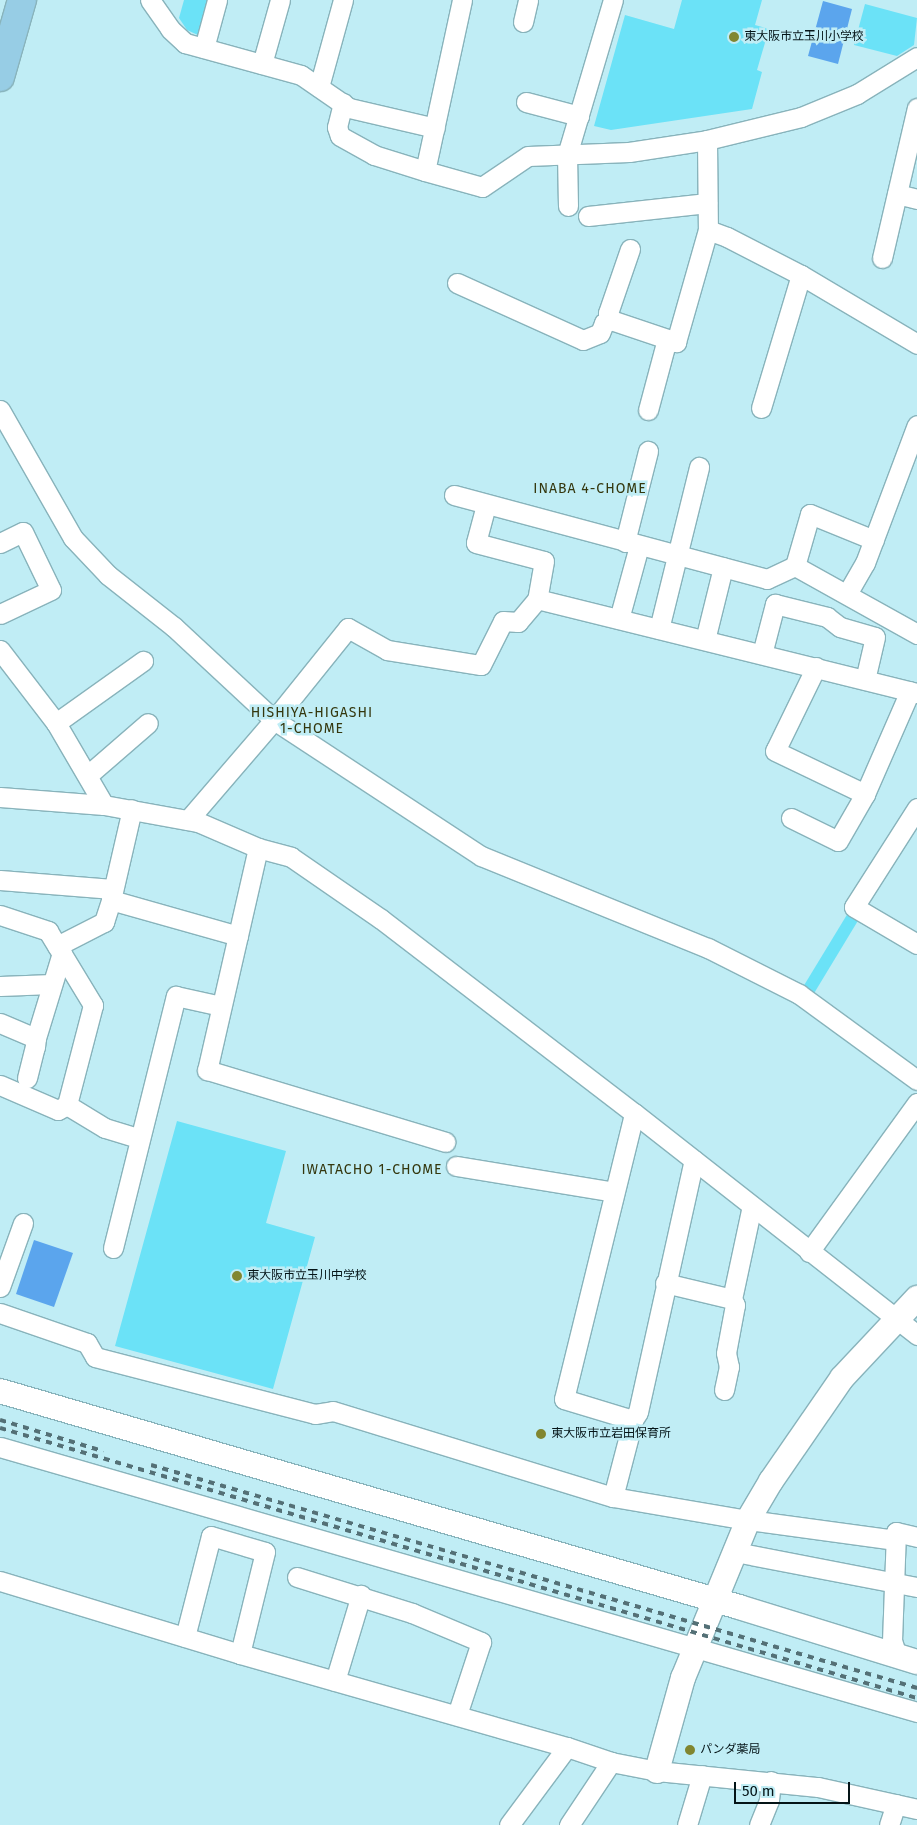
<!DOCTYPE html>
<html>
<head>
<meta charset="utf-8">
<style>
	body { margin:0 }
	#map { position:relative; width:917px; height:1825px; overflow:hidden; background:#c0edf5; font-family:"Fira Sans","Noto Sans JP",sans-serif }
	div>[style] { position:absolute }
	.green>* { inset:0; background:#6be2f7 }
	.water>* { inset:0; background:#5ba5ed }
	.roads { filter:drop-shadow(1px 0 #88b3bb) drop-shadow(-1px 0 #88b3bb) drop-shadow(0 1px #88b3bb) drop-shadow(0 -1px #88b3bb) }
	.minor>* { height:19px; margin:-9.5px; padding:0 9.5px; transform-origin:9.5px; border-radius:9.5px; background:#fff }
	.tertiary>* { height:24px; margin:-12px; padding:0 12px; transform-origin:12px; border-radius:12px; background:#fff }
	.primary>* { height:28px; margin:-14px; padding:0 14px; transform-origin:14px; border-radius:14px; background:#97cde5 }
	.rail>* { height:4px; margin-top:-2px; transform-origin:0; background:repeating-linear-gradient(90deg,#547076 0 6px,transparent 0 12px) }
	.dots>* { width:14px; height:14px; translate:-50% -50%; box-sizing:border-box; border:2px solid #c0edf5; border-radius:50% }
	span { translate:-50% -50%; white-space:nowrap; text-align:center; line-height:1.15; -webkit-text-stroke:5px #c0edf5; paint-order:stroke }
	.poi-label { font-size:12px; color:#041417 }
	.left { translate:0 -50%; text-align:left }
	.neighbourhood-label { font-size:14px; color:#34370e; letter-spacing:1px }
	.scale { position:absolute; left:734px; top:1782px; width:116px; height:22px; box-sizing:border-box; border:2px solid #041417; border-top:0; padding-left:6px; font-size:15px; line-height:18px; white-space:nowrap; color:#041417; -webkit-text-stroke:4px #c0edf5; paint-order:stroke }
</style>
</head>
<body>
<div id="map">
	<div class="green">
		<i style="clip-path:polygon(184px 0,210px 0,200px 36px,187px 30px,179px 18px)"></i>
		<i style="clip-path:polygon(682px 0,762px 0,755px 25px,769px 29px,757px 70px,762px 72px,752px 109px,611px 130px,594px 126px,625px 15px,674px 29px)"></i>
		<i style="clip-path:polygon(865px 4px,917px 18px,914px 45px,897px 56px,854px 45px)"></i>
		<i style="clip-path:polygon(848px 913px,859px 919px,813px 995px,803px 987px)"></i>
		<i style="clip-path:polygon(177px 1121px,286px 1151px,266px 1223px,315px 1237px,273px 1389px,115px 1346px)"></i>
	</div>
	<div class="water">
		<i style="clip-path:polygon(823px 1px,852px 9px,838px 64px,808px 56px)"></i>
		<i style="clip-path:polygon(34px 1240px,73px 1253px,54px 1307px,16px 1294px)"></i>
	</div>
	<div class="roads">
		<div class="minor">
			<i style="left:150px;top:0;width:35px;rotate:55deg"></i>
			<i style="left:170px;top:29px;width:21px;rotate:43deg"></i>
			<i style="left:185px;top:43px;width:120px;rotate:15.4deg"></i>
			<i style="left:301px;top:75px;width:58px;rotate:34.5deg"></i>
			<i style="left:349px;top:108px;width:88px;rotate:13.1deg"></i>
			<i style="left:462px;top:0;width:175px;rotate:102.2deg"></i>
			<i style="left:425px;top:171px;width:59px;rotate:15.7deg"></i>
			<i style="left:482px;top:187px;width:55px;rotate:-34deg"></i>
			<i style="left:528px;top:156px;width:101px;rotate:-2.3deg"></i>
			<i style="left:629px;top:152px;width:79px;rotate:-8.7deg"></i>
			<i style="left:707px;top:140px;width:97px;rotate:-13.7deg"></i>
			<i style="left:801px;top:117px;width:61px;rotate:-22.3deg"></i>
			<i style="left:857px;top:94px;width:70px;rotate:-31.7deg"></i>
			<i style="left:523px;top:22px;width:23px;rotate:-77deg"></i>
			<i style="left:204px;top:48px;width:50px;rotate:-74.8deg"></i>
			<i style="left:262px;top:64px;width:66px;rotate:-74.3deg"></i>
			<i style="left:319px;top:87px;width:90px;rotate:-74.6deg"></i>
			<i style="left:526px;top:102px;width:55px;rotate:14.8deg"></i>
			<i style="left:343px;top:103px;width:25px;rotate:104deg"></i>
			<i style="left:337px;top:127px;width:9px;rotate:72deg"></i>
			<i style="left:340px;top:136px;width:39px;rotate:29deg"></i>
			<i style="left:374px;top:155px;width:53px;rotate:17.4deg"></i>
			<i style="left:707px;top:140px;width:90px;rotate:89.4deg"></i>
			<i style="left:708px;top:230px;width:20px;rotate:20deg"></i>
			<i style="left:727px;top:237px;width:83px;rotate:27.2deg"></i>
			<i style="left:801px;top:275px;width:135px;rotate:30.7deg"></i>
			<i style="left:897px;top:194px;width:21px;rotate:14deg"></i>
			<i style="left:568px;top:206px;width:51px;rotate:-91.1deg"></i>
			<i style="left:567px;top:155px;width:162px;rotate:-73.5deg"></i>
			<i style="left:588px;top:216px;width:120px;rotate:-6.2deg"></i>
			<i style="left:630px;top:249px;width:68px;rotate:109deg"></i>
			<i style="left:608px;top:313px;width:8px;rotate:67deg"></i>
			<i style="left:611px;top:320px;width:69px;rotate:18.7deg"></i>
			<i style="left:676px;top:342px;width:116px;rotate:-74.1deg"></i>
			<i style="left:882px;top:258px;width:154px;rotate:-76.9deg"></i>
			<i style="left:457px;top:283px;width:138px;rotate:24.3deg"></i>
			<i style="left:583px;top:340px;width:18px;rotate:-22deg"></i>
			<i style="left:600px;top:333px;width:11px;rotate:-68deg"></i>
			<i style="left:604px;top:323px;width:8px;rotate:-23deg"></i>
			<i style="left:761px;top:408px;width:139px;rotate:-73.3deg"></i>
			<i style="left:0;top:410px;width:147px;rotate:60.3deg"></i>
			<i style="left:73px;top:538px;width:51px;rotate:46.6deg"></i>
			<i style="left:108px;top:575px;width:84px;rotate:38.2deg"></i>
			<i style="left:174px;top:627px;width:137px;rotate:42.9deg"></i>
			<i style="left:274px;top:720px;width:248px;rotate:33.3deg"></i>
			<i style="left:481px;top:856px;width:245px;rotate:22.1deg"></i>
			<i style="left:708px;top:948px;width:102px;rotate:26.8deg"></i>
			<i style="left:799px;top:994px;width:146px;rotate:36.1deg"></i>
			<i style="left:648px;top:410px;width:73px;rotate:-75deg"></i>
			<i style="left:454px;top:495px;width:324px;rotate:15deg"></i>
			<i style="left:767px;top:579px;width:31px;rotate:-25deg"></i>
			<i style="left:795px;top:566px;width:140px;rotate:29.1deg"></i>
			<i style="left:486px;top:505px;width:39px;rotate:105deg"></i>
			<i style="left:476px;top:543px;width:70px;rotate:14.8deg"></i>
			<i style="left:544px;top:561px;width:39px;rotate:100deg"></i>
			<i style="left:625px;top:542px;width:94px;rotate:-75.8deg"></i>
			<i style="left:0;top:543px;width:25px;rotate:-26deg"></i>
			<i style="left:23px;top:532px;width:64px;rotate:64.2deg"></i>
			<i style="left:51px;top:590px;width:56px;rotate:154.8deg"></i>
			<i style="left:795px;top:566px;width:54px;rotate:-73.9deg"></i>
			<i style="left:810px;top:514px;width:69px;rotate:22.1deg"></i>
			<i style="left:847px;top:594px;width:36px;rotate:-60deg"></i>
			<i style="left:865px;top:563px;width:147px;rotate:-69.4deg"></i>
			<i style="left:619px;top:619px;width:76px;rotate:-74.7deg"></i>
			<i style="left:659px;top:629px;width:167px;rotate:-76.1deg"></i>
			<i style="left:705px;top:640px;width:75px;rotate:-76.1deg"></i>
			<i style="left:0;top:650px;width:92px;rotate:52.5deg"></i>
			<i style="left:56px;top:723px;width:95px;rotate:59.7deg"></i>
			<i style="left:762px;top:654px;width:52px;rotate:-75.4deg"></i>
			<i style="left:775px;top:604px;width:54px;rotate:14deg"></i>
			<i style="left:827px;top:617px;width:16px;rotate:38deg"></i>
			<i style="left:840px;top:627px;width:36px;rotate:16deg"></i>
			<i style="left:875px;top:637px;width:44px;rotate:103.1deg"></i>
			<i style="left:816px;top:667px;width:93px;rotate:116deg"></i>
			<i style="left:775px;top:751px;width:100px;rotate:25.5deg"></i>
			<i style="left:56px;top:723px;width:107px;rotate:-35.5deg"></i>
			<i style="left:88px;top:775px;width:79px;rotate:-40.9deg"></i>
			<i style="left:0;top:797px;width:104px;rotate:4.4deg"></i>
			<i style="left:104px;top:805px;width:96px;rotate:10.3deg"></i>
			<i style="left:198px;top:822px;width:65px;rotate:23.4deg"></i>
			<i style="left:258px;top:848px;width:34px;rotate:15deg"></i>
			<i style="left:291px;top:857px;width:109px;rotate:34.6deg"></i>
			<i style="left:381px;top:919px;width:319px;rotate:37.5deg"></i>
			<i style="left:634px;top:1113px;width:360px;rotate:38.1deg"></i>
			<i style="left:917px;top:808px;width:117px;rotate:122.5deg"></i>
			<i style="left:854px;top:907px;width:73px;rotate:30.4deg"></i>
			<i style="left:791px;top:818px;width:52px;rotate:26.1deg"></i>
			<i style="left:838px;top:841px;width:54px;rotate:-60.1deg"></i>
			<i style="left:865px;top:794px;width:112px;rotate:-66.4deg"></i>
			<i style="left:188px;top:820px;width:132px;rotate:-49.3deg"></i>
			<i style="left:274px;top:720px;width:118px;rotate:-51.2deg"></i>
			<i style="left:348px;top:628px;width:45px;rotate:29.4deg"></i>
			<i style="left:387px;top:650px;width:95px;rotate:9.1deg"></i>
			<i style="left:481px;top:665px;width:49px;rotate:-63.4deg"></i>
			<i style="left:503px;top:621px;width:15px;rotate:4deg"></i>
			<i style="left:518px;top:622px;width:30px;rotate:-50deg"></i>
			<i style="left:537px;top:599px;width:391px;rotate:13.9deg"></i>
			<i style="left:258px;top:848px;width:228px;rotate:102.9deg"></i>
			<i style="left:207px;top:1070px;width:249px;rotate:16.8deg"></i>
			<i style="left:0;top:880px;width:113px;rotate:4.6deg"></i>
			<i style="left:111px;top:900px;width:132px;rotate:15.8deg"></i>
			<i style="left:0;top:915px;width:51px;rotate:18.4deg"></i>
			<i style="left:48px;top:931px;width:87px;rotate:58.7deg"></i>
			<i style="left:93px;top:1005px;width:103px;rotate:104.6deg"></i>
			<i style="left:67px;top:1105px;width:44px;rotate:31.2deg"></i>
			<i style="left:105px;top:1128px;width:30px;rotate:17deg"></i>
			<i style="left:57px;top:946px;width:53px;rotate:-27.1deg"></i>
			<i style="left:104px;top:922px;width:23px;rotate:-72deg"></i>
			<i style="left:111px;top:900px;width:93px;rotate:-77deg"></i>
			<i style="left:0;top:986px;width:52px;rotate:-2.2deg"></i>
			<i style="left:0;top:1023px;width:39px;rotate:23deg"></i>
			<i style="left:27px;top:1078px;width:32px;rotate:-76deg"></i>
			<i style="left:35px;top:1047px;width:9px;rotate:-84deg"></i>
			<i style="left:36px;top:1038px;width:89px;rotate:-73deg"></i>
			<i style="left:0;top:1085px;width:63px;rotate:23.3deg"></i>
			<i style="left:58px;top:1110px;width:10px;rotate:-29deg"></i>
			<i style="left:456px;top:1166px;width:160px;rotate:9.3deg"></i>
			<i style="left:113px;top:1248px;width:260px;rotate:-76deg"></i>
			<i style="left:176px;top:996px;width:46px;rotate:12.5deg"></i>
			<i style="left:809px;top:1252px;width:184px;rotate:-54.1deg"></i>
			<i style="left:665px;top:1283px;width:69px;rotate:13.4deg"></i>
			<i style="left:732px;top:1299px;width:95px;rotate:-77.9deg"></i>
			<i style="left:0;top:1287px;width:68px;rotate:-70.2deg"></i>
			<i style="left:0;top:1313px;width:92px;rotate:19deg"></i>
			<i style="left:87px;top:1343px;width:16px;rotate:60deg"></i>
			<i style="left:95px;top:1357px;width:227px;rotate:14.5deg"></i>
			<i style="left:315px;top:1414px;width:18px;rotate:-9deg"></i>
			<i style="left:333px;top:1411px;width:293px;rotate:17.1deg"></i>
			<i style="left:613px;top:1497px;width:137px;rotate:9.7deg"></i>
			<i style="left:748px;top:1520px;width:149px;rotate:7.7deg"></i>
			<i style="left:724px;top:1390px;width:24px;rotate:-78deg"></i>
			<i style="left:729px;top:1367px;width:14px;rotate:-102deg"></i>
			<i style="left:726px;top:1353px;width:49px;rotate:-79.4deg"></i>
			<i style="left:735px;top:1305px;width:7px;rotate:-117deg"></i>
			<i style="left:633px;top:1420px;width:72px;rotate:-163.1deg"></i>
			<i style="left:564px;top:1399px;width:294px;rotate:-76.2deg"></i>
			<i style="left:0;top:1447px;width:955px;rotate:16.12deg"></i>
			<i style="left:613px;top:1497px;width:80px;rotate:-75.4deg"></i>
			<i style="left:633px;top:1420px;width:9px;rotate:-58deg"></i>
			<i style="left:638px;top:1412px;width:258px;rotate:-77.5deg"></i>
			<i style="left:735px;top:1552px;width:185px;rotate:10.9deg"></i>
			<i style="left:297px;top:1577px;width:121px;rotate:17.4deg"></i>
			<i style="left:412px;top:1613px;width:75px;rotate:22.8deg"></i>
			<i style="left:481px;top:1642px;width:77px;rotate:108.2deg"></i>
			<i style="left:0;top:1581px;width:251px;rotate:16.9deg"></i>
			<i style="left:240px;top:1654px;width:340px;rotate:15.9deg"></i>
			<i style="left:567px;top:1747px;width:46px;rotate:18.8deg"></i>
			<i style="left:611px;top:1762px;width:47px;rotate:11.1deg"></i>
			<i style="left:657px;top:1771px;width:162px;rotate:5.7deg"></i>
			<i style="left:818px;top:1787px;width:101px;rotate:12.5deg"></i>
			<i style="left:185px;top:1637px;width:104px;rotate:-75.6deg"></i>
			<i style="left:211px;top:1536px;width:56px;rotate:16.5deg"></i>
			<i style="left:265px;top:1552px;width:105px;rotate:103.8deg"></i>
			<i style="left:897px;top:1656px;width:16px;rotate:-108deg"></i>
			<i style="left:892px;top:1641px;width:109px;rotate:-87.9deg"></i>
			<i style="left:896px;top:1532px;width:22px;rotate:13deg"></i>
			<i style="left:335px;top:1681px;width:90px;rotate:-73.2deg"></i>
			<i style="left:509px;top:1825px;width:97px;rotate:-53.4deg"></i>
			<i style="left:569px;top:1825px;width:76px;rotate:-56.3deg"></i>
			<i style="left:687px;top:1825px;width:52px;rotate:-73.3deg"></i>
			<i style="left:759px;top:1825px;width:27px;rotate:-68deg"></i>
			<i style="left:769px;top:1800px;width:19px;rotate:-84deg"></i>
			<i style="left:889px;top:1825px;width:22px;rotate:-72deg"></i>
		</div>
		<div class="tertiary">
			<i style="left:0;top:1391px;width:770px;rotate:16.29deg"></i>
			<i style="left:739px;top:1607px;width:186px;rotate:17.2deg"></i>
			<i style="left:657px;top:1771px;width:97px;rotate:-74.4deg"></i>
			<i style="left:683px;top:1678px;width:171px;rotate:-67.6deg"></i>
			<i style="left:748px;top:1520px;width:45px;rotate:-59.5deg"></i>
			<i style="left:771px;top:1481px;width:125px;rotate:-55.4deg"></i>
			<i style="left:842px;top:1378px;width:110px;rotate:-46.8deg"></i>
		</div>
		<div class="primary">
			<i style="left:0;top:77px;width:80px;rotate:-74.1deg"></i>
		</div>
	</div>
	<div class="rail">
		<i style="left:0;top:1420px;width:108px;rotate:16.8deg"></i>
		<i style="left:0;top:1428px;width:956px;rotate:16.41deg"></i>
		<i style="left:151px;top:1465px;width:798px;rotate:16.23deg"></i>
	</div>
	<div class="dots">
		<i style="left:734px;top:37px;background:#818630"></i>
		<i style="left:237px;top:1276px;background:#818630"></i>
		<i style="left:541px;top:1434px;background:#818630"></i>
		<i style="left:690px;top:1750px;background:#818630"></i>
	</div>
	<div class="poi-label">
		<span class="left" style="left:744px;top:37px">東大阪市立玉川小学校</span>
		<span class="left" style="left:247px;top:1276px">東大阪市立玉川中学校</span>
		<span class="left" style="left:551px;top:1434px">東大阪市立岩田保育所</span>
		<span class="left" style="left:700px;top:1750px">パンダ薬局</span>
	</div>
	<div class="neighbourhood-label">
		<span style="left:590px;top:489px">INABA 4-CHOME</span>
		<span style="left:312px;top:721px">HISHIYA-HIGASHI<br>1-CHOME</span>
		<span style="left:372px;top:1170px">IWATACHO 1-CHOME</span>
	</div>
	<div class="scale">50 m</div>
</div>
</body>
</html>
